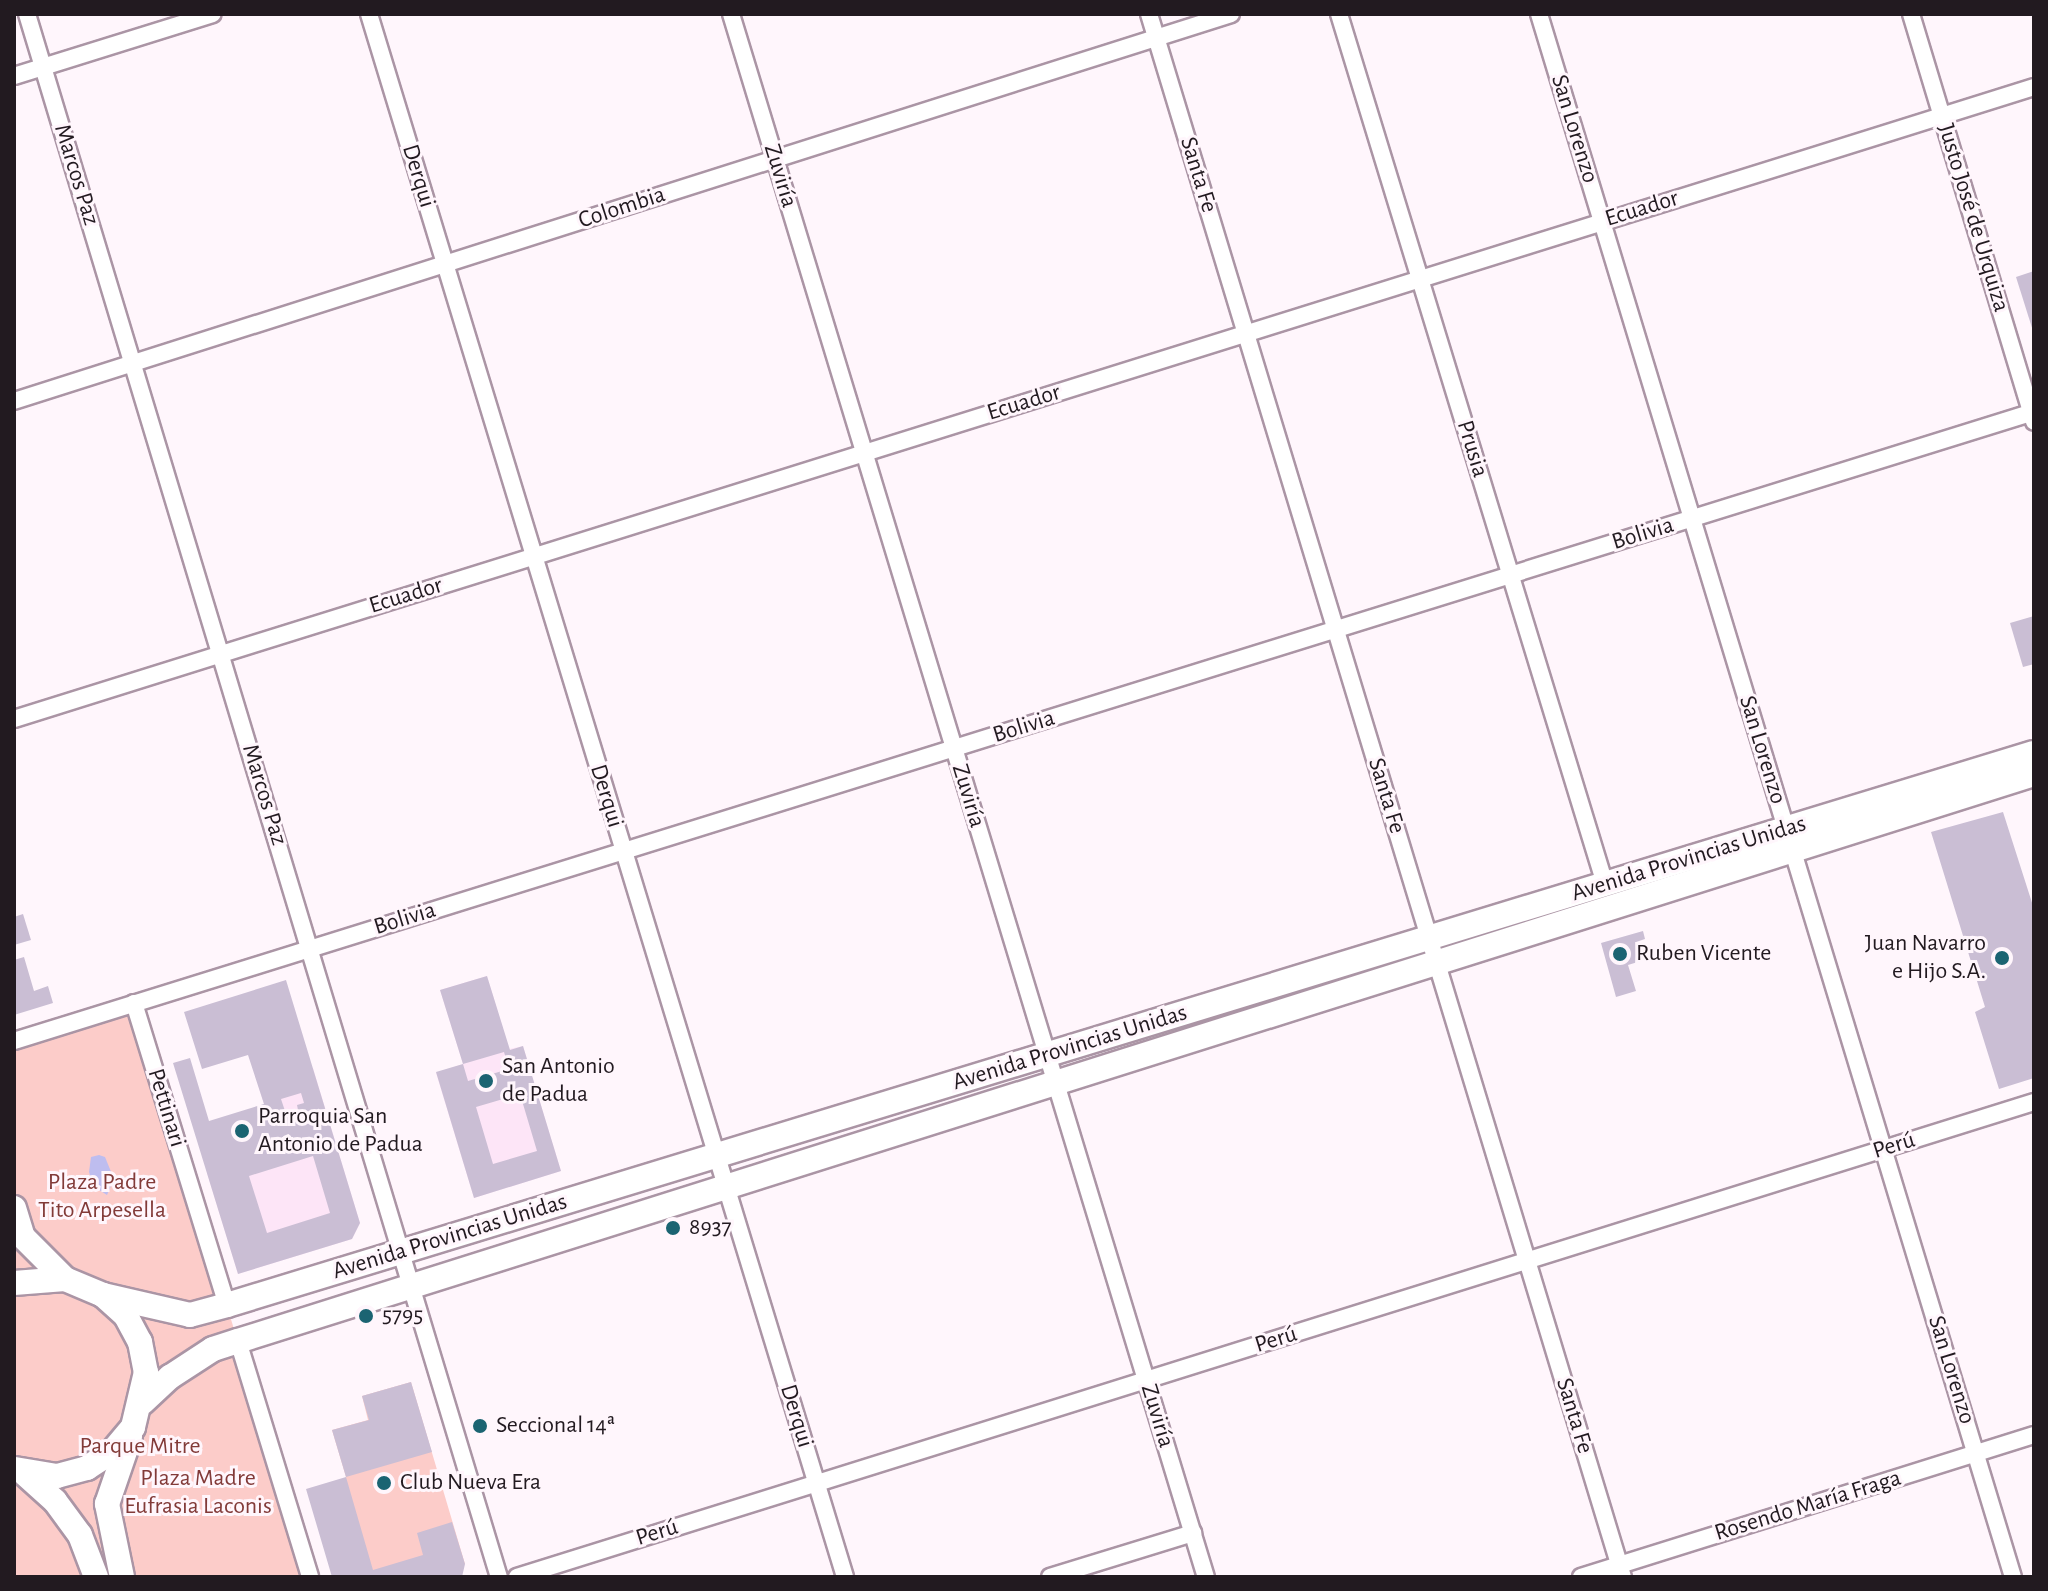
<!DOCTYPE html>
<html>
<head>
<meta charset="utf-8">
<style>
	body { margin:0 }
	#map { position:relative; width:2048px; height:1591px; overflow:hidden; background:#fff6fc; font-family:"Alegreya Sans",sans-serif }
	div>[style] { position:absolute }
	.built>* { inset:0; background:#fde5f7 }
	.green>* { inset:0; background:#fcccc9 }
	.water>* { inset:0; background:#bebdef }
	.building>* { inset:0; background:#cabed4 }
	.roads { filter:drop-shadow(2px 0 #ab95a5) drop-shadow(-2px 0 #ab95a5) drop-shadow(0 2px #ab95a5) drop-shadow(0 -2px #ab95a5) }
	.minor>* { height:16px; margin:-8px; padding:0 8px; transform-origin:8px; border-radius:8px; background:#fff }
	.secondary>* { height:24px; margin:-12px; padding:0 12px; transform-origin:12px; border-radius:12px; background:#fff }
	.dots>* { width:22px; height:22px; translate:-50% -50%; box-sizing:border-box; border:4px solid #fff6fc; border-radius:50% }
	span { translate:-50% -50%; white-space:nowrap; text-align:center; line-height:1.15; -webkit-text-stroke:6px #fff6fc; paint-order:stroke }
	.street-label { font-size:24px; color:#221a20 }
	.poi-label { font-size:24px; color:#221a20 }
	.right { translate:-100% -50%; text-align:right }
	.left { translate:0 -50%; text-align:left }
	.park-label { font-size:24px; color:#823a38 }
	.frame { position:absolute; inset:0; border:16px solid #221a20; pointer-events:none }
</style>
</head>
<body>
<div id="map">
	<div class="built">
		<i style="clip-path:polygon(487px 976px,509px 1049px,523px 1046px,561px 1171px,474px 1198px,436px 1073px,463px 1064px,440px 990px)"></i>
		<i style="clip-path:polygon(313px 1068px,360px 1223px,352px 1239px,238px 1274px,207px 1173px,233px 1165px,280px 1099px,264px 1104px,258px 1085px)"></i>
	</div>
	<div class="green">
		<i style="clip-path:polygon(134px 1003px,310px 1577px,14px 1577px,14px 1041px)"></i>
		<i style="clip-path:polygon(411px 1382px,465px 1564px,332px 1577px,346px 1477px,332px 1430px,368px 1420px,362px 1396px)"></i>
	</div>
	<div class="water">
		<i style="clip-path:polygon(99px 1155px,105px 1157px,114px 1179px,107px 1195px,93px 1186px,89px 1172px,91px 1157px)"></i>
	</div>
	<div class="building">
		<i style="clip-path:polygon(2034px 271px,2034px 331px,2033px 331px,2016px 277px)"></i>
		<i style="clip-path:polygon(2034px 616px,2034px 664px,2023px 667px,2010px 623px)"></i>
		<i style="clip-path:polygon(2003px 812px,2034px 909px,2034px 1078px,1999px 1089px,1975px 1012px,1985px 1007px,1931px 832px)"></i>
		<i style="clip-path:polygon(23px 914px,31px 940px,14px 945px,14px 917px)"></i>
		<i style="clip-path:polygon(1643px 931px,1645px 939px,1636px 942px,1641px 961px,1628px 965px,1636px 991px,1616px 997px,1601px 943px)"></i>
		<i style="clip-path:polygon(24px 957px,34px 991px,48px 986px,53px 1003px,14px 1015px,14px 960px)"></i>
		<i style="clip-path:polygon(evenodd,487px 976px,510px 1050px,523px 1046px,561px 1171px,474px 1198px,436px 1072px,463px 1064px,440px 990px,487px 976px,504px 1052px,509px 1069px,468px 1081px,463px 1064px,504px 1052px,487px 976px,520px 1094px,537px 1151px,493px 1164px,476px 1107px,520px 1094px)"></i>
		<i style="clip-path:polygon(evenodd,286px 980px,360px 1223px,352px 1239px,238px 1274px,173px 1063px,190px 1058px,209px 1121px,264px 1104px,248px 1055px,202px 1069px,184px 1012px,286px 980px,301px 1093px,304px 1103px,297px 1105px,298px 1110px,286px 1114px,281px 1099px,301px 1093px,286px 980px,313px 1156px,330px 1213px,267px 1233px,249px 1176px,313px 1156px)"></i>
		<i style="clip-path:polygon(411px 1382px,432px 1452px,346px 1477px,373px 1570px,423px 1555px,417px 1533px,452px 1522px,465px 1564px,462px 1577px,332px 1577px,306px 1489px,346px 1477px,332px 1430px,369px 1420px,362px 1396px)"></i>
	</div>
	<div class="roads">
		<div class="minor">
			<i style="left:27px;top:14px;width:1633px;rotate:73.2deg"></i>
			<i style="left:369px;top:14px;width:1634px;rotate:73.06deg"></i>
			<i style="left:731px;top:14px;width:1634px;rotate:73.1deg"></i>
			<i style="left:1149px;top:14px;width:1633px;rotate:73.13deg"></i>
			<i style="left:1339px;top:14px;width:910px;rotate:73deg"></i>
			<i style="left:1539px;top:14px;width:1633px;rotate:73.13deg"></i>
			<i style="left:1911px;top:14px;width:426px;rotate:73.2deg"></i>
			<i style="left:14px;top:76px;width:208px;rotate:-17.3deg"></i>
			<i style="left:14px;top:401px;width:1277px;rotate:-17.64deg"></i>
			<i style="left:14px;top:719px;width:2117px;rotate:-17.37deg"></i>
			<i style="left:134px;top:1003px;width:316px;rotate:72.9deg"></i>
			<i style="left:14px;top:1041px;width:2116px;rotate:-17.3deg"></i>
			<i style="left:238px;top:1341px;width:247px;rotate:73deg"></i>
			<i style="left:517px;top:1577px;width:1590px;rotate:-17.39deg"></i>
			<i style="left:1050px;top:1577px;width:150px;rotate:-17.1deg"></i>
			<i style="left:1581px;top:1577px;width:475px;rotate:-17.4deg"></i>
		</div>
		<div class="secondary">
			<i style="left:14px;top:1208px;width:30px;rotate:73deg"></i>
			<i style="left:23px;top:1237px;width:59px;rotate:45deg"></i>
			<i style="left:14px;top:1283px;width:51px;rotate:-4.5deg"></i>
			<i style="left:65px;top:1279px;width:41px;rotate:22.8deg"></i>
			<i style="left:103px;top:1295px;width:31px;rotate:42deg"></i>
			<i style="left:126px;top:1316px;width:30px;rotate:62deg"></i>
			<i style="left:140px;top:1342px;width:31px;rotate:79deg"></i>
			<i style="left:146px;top:1372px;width:57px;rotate:103.3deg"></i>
			<i style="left:133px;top:1427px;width:31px;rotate:130deg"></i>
			<i style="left:113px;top:1451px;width:31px;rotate:147deg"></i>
			<i style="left:87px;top:1468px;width:31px;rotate:165deg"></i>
			<i style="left:57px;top:1476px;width:44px;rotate:-170.8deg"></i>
			<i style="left:103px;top:1295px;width:89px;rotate:12.9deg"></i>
			<i style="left:190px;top:1315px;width:38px;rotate:-15deg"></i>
			<i style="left:227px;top:1305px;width:1889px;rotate:-16.99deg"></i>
			<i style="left:143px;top:1402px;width:37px;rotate:-43deg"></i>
			<i style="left:170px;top:1377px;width:51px;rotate:-33.1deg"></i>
			<i style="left:213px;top:1349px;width:26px;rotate:-18deg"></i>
			<i style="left:238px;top:1341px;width:1883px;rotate:-17.52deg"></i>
			<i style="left:25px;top:1474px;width:40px;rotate:42deg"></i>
			<i style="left:55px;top:1501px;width:42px;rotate:53.7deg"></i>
			<i style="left:80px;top:1535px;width:45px;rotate:69.1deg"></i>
			<i style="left:122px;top:1577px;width:75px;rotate:-101.6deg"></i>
			<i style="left:107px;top:1504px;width:71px;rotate:-71.1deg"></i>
		</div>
	</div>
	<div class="dots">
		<i style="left:1620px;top:954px;background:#1b6472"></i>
		<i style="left:2002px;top:958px;background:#1b6472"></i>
		<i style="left:486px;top:1081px;background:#1b6472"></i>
		<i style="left:242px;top:1131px;background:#1b6472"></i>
		<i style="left:673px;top:1228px;background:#1b6472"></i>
		<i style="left:366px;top:1316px;background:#1b6472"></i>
		<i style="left:480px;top:1426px;background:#1b6472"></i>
		<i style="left:384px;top:1483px;background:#1b6472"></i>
	</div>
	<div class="street-label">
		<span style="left:1574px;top:129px;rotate:73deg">San Lorenzo</span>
		<span style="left:76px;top:175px;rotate:73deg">Marcos Paz</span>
		<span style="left:1198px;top:175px;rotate:73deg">Santa Fe</span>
		<span style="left:418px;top:176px;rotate:73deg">Derqui</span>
		<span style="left:780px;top:176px;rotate:73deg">Zuviría</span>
		<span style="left:622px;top:208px;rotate:-18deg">Colombia</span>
		<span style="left:1642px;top:209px;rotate:-17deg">Ecuador</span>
		<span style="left:1973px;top:218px;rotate:73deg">Justo José de Urquiza</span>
		<span style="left:1024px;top:403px;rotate:-17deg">Ecuador</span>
		<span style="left:1472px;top:449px;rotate:73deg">Prusia</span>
		<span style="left:1643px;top:534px;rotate:-17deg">Bolivia</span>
		<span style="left:406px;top:596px;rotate:-17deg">Ecuador</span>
		<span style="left:1024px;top:727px;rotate:-17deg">Bolivia</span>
		<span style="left:1762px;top:750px;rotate:73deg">San Lorenzo</span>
		<span style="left:264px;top:795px;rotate:73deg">Marcos Paz</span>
		<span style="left:606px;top:796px;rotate:73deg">Derqui</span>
		<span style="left:968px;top:796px;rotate:73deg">Zuviría</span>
		<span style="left:1386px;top:796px;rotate:73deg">Santa Fe</span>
		<span style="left:1689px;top:859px;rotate:-17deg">Avenida Provincias Unidas</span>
		<span style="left:405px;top:919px;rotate:-17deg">Bolivia</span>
		<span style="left:1070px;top:1048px;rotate:-17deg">Avenida Provincias Unidas</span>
		<span style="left:166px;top:1108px;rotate:73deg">Pettinari</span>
		<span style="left:1894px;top:1146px;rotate:-17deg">Perú</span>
		<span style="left:450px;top:1237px;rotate:-17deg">Avenida Provincias Unidas</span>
		<span style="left:1276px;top:1340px;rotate:-17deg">Perú</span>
		<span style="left:1951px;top:1370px;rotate:73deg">San Lorenzo</span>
		<span style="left:796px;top:1416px;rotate:73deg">Derqui</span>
		<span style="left:1157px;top:1416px;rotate:73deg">Zuviría</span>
		<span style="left:1574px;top:1416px;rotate:73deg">Santa Fe</span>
		<span style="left:1808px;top:1506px;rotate:-17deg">Rosendo María Fraga</span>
		<span style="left:657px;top:1533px;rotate:-17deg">Perú</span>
	</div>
	<div class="poi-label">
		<span class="right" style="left:1986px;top:958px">Juan Navarro<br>e Hijo S.A.</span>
		<span class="left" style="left:1636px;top:954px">Ruben Vicente</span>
		<span class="left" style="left:502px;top:1081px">San Antonio<br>de Padua</span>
		<span class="left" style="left:258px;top:1131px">Parroquia San<br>Antonio de Padua</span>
		<span class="left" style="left:689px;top:1228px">8937</span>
		<span class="left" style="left:382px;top:1316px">5795</span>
		<span class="left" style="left:496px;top:1426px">Seccional 14ª</span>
		<span class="left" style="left:400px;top:1483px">Club Nueva Era</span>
	</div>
	<div class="park-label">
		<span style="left:102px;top:1197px">Plaza Padre<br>Tito Arpesella</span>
		<span style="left:140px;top:1447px">Parque Mitre</span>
		<span style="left:198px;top:1493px">Plaza Madre<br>Eufrasia Laconis</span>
	</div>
	<div class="frame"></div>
</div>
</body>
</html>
